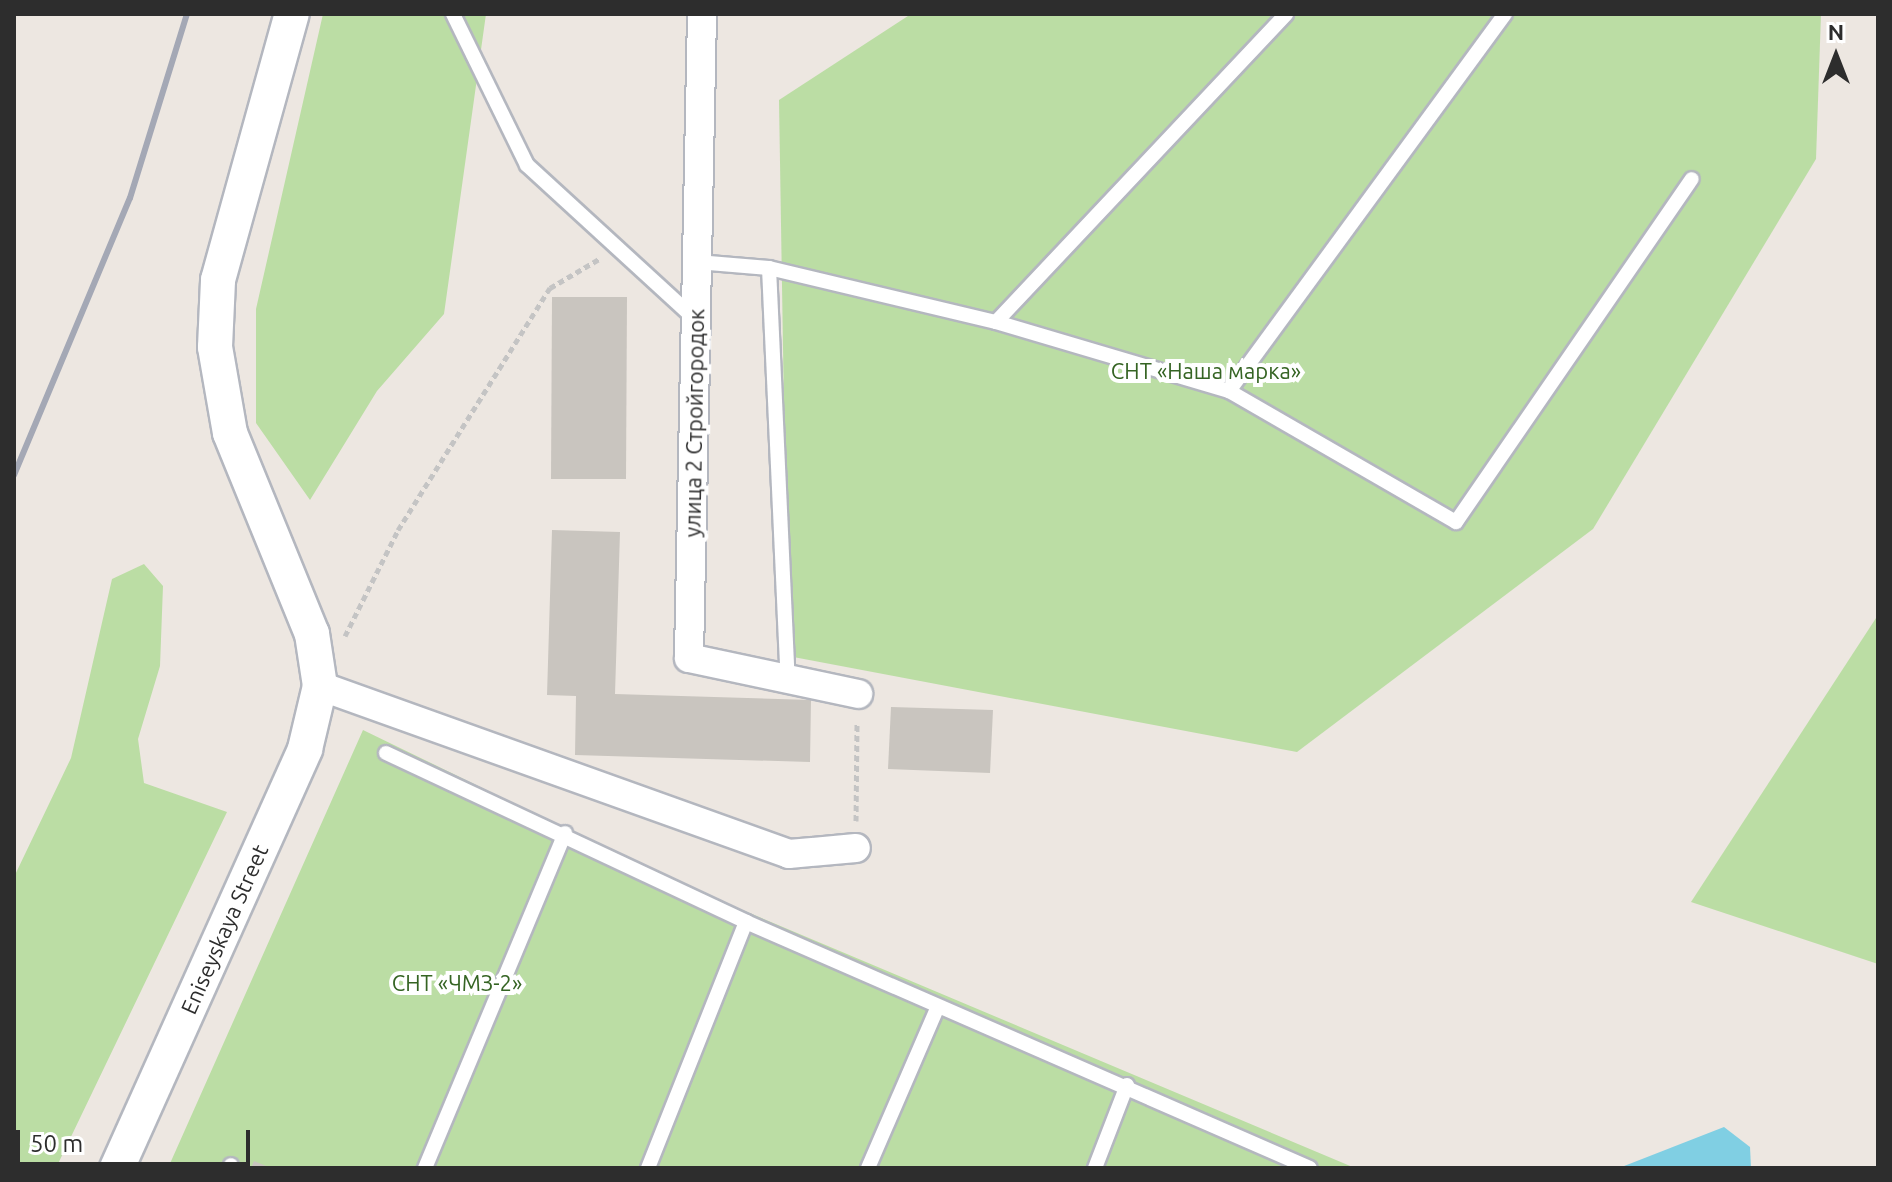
<!DOCTYPE html>
<html>
<head>
<meta charset="utf-8">
<style>
	body { margin:0 }
	#map { position:relative; width:1892px; height:1182px; overflow:hidden; background:#ede7e1; font-family:Ubuntu,sans-serif }
	div>[style] { position:absolute }
	.green>* { inset:0; background:#bbdda4 }
	.water>* { inset:0; background:#80cfe3 }
	.building>* { inset:0; background:#c9c5bf }
	.path>* { height:5px; margin-top:-2.5px; transform-origin:0; background:repeating-linear-gradient(90deg,#c4c4c4 0 6px,transparent 0 10px) }
	.roads { filter:drop-shadow(2px 0 #b4b7bf) drop-shadow(-2px 0 #b4b7bf) drop-shadow(0 2px #b4b7bf) drop-shadow(0 -2px #b4b7bf) }
	.service>* { height:14px; margin:-7px; padding:0 7px; transform-origin:7px; border-radius:7px; background:#fff }
	.minor>* { height:28px; margin:-14px; padding:0 14px; transform-origin:14px; border-radius:14px; background:#fff }
	.tertiary>* { height:34px; margin:-17px; padding:0 17px; transform-origin:17px; border-radius:17px; background:#fff }
	.rail>* { height:6px; margin:-3px; padding:0 3px; transform-origin:3px; border-radius:3px; background:#a4a8b5 }
	span { translate:-50% -50%; white-space:nowrap; text-align:center; line-height:1.15; -webkit-text-stroke:8px #fff; paint-order:stroke }
	.park-label { font-size:22px; color:#356423 }
	.street-label { font-size:22px; color:#2d2d2d }
	.frame { position:absolute; inset:0; border:16px solid #2d2d2d; pointer-events:none }
	.north { position:absolute; left:1796px; top:16px; width:80px; height:80px; -webkit-text-stroke:6px #fff; paint-order:stroke; rotate:0deg; font-size:22px; font-weight:700; line-height:32px; text-align:center; color:#2d2d2d }
	.north::after { content:''; display:block; margin:auto; width:28px; height:36px; background:#2d2d2d; clip-path:polygon(50% 0,100% 100%,50% 72%,0 100%) }
	.scale { position:absolute; left:16px; top:1130px; width:234px; height:36px; box-sizing:border-box; border:4px solid #2d2d2d; border-top:0; padding-left:10px; font-size:24px; line-height:28px; white-space:nowrap; color:#2d2d2d; -webkit-text-stroke:6px #fff; paint-order:stroke }
</style>
</head>
<body>
<div id="map">
	<div class="green">
		<i style="clip-path:polygon(323px 14px,486px 14px,444px 314px,377px 391px,310px 500px,256px 423px,256px 309px)"></i>
		<i style="clip-path:polygon(911px 14px,1821px 14px,1816px 159px,1593px 529px,1297px 752px,788px 656px,779px 100px)"></i>
		<i style="clip-path:polygon(144px 564px,163px 586px,160px 666px,138px 739px,144px 783px,227px 812px,56px 1168px,14px 1168px,14px 877px,71px 758px,112px 579px)"></i>
		<i style="clip-path:polygon(1878px 615px,1878px 964px,1691px 902px)"></i>
		<i style="clip-path:polygon(363px 730px,676px 882px,1355px 1168px,168px 1168px)"></i>
	</div>
	<div class="water">
		<i style="clip-path:polygon(1724px 1127px,1750px 1147px,1751px 1168px,1619px 1168px)"></i>
	</div>
	<div class="building">
		<i style="clip-path:polygon(552px 297px,627px 297px,626px 479px,551px 479px)"></i>
		<i style="clip-path:polygon(552px 530px,620px 532px,615px 694px,811px 700px,810px 762px,575px 755px,576px 696px,547px 695px)"></i>
		<i style="clip-path:polygon(891px 707px,993px 710px,990px 773px,888px 769px)"></i>
		<i style="clip-path:polygon(254px 1161px,271px 1168px,251px 1168px)"></i>
	</div>
	<div class="path">
		<i style="left:345px;top:636px;width:119px;rotate:-63.4deg"></i>
		<i style="left:398px;top:530px;width:286px;rotate:-57.9deg"></i>
		<i style="left:550px;top:288px;width:57px;rotate:-30.6deg"></i>
		<i style="left:856px;top:821px;width:98px;rotate:-89.4deg"></i>
	</div>
	<div class="roads">
		<div class="service">
			<i style="left:453px;top:14px;width:168px;rotate:63.9deg"></i>
			<i style="left:527px;top:165px;width:228px;rotate:42.5deg"></i>
			<i style="left:697px;top:262px;width:72px;rotate:4.8deg"></i>
			<i style="left:769px;top:268px;width:233px;rotate:13.4deg"></i>
			<i style="left:996px;top:322px;width:243px;rotate:16.5deg"></i>
			<i style="left:1229px;top:391px;width:262px;rotate:30deg"></i>
			<i style="left:1456px;top:522px;width:416px;rotate:-55.5deg"></i>
			<i style="left:769px;top:268px;width:411px;rotate:87.4deg"></i>
			<i style="left:996px;top:322px;width:423px;rotate:-46.7deg"></i>
			<i style="left:1229px;top:391px;width:467px;rotate:-53.8deg"></i>
			<i style="left:386px;top:753px;width:398px;rotate:25.1deg"></i>
			<i style="left:746px;top:922px;width:615px;rotate:23.57deg"></i>
			<i style="left:230px;top:1168px;width:3px;rotate:-72deg"></i>
			<i style="left:425px;top:1168px;width:363px;rotate:-67.3deg"></i>
			<i style="left:648px;top:1168px;width:265px;rotate:-68.3deg"></i>
			<i style="left:868px;top:1168px;width:176px;rotate:-66.6deg"></i>
			<i style="left:1095px;top:1168px;width:89px;rotate:-68.9deg"></i>
		</div>
		<div class="minor">
			<i style="left:702px;top:14px;width:644px;rotate:91.16deg"></i>
			<i style="left:689px;top:658px;width:173px;rotate:12deg"></i>
			<i style="left:320px;top:686px;width:498px;rotate:19.7deg"></i>
			<i style="left:789px;top:854px;width:67px;rotate:-5.1deg"></i>
		</div>
		<div class="tertiary">
			<i style="left:117px;top:1168px;width:459px;rotate:-65.8deg"></i>
			<i style="left:305px;top:749px;width:65px;rotate:-76.6deg"></i>
			<i style="left:320px;top:686px;width:53px;rotate:-98.7deg"></i>
			<i style="left:312px;top:634px;width:217px;rotate:-112.2deg"></i>
			<i style="left:230px;top:433px;width:87px;rotate:-99.9deg"></i>
			<i style="left:215px;top:347px;width:67px;rotate:-87.4deg"></i>
			<i style="left:218px;top:280px;width:276px;rotate:-74.5deg"></i>
		</div>
	</div>
	<div class="rail">
		<i style="left:14px;top:475px;width:300px;rotate:-67.3deg"></i>
		<i style="left:130px;top:198px;width:193px;rotate:-72.8deg"></i>
	</div>
	<div class="park-label">
		<span style="left:1206px;top:371px">СНТ «Наша марка»</span>
		<span style="left:457px;top:983px">СНТ «ЧМЗ-2»</span>
	</div>
	<div class="street-label">
		<span style="left:694px;top:423px;rotate:-89deg">улица 2 Стройгородок</span>
		<span style="left:224px;top:929px;rotate:-66deg">Eniseyskaya Street</span>
	</div>
	<div class="frame"></div>
	<div class="north">N</div>
	<div class="scale">50 m</div>
</div>
</body>
</html>
